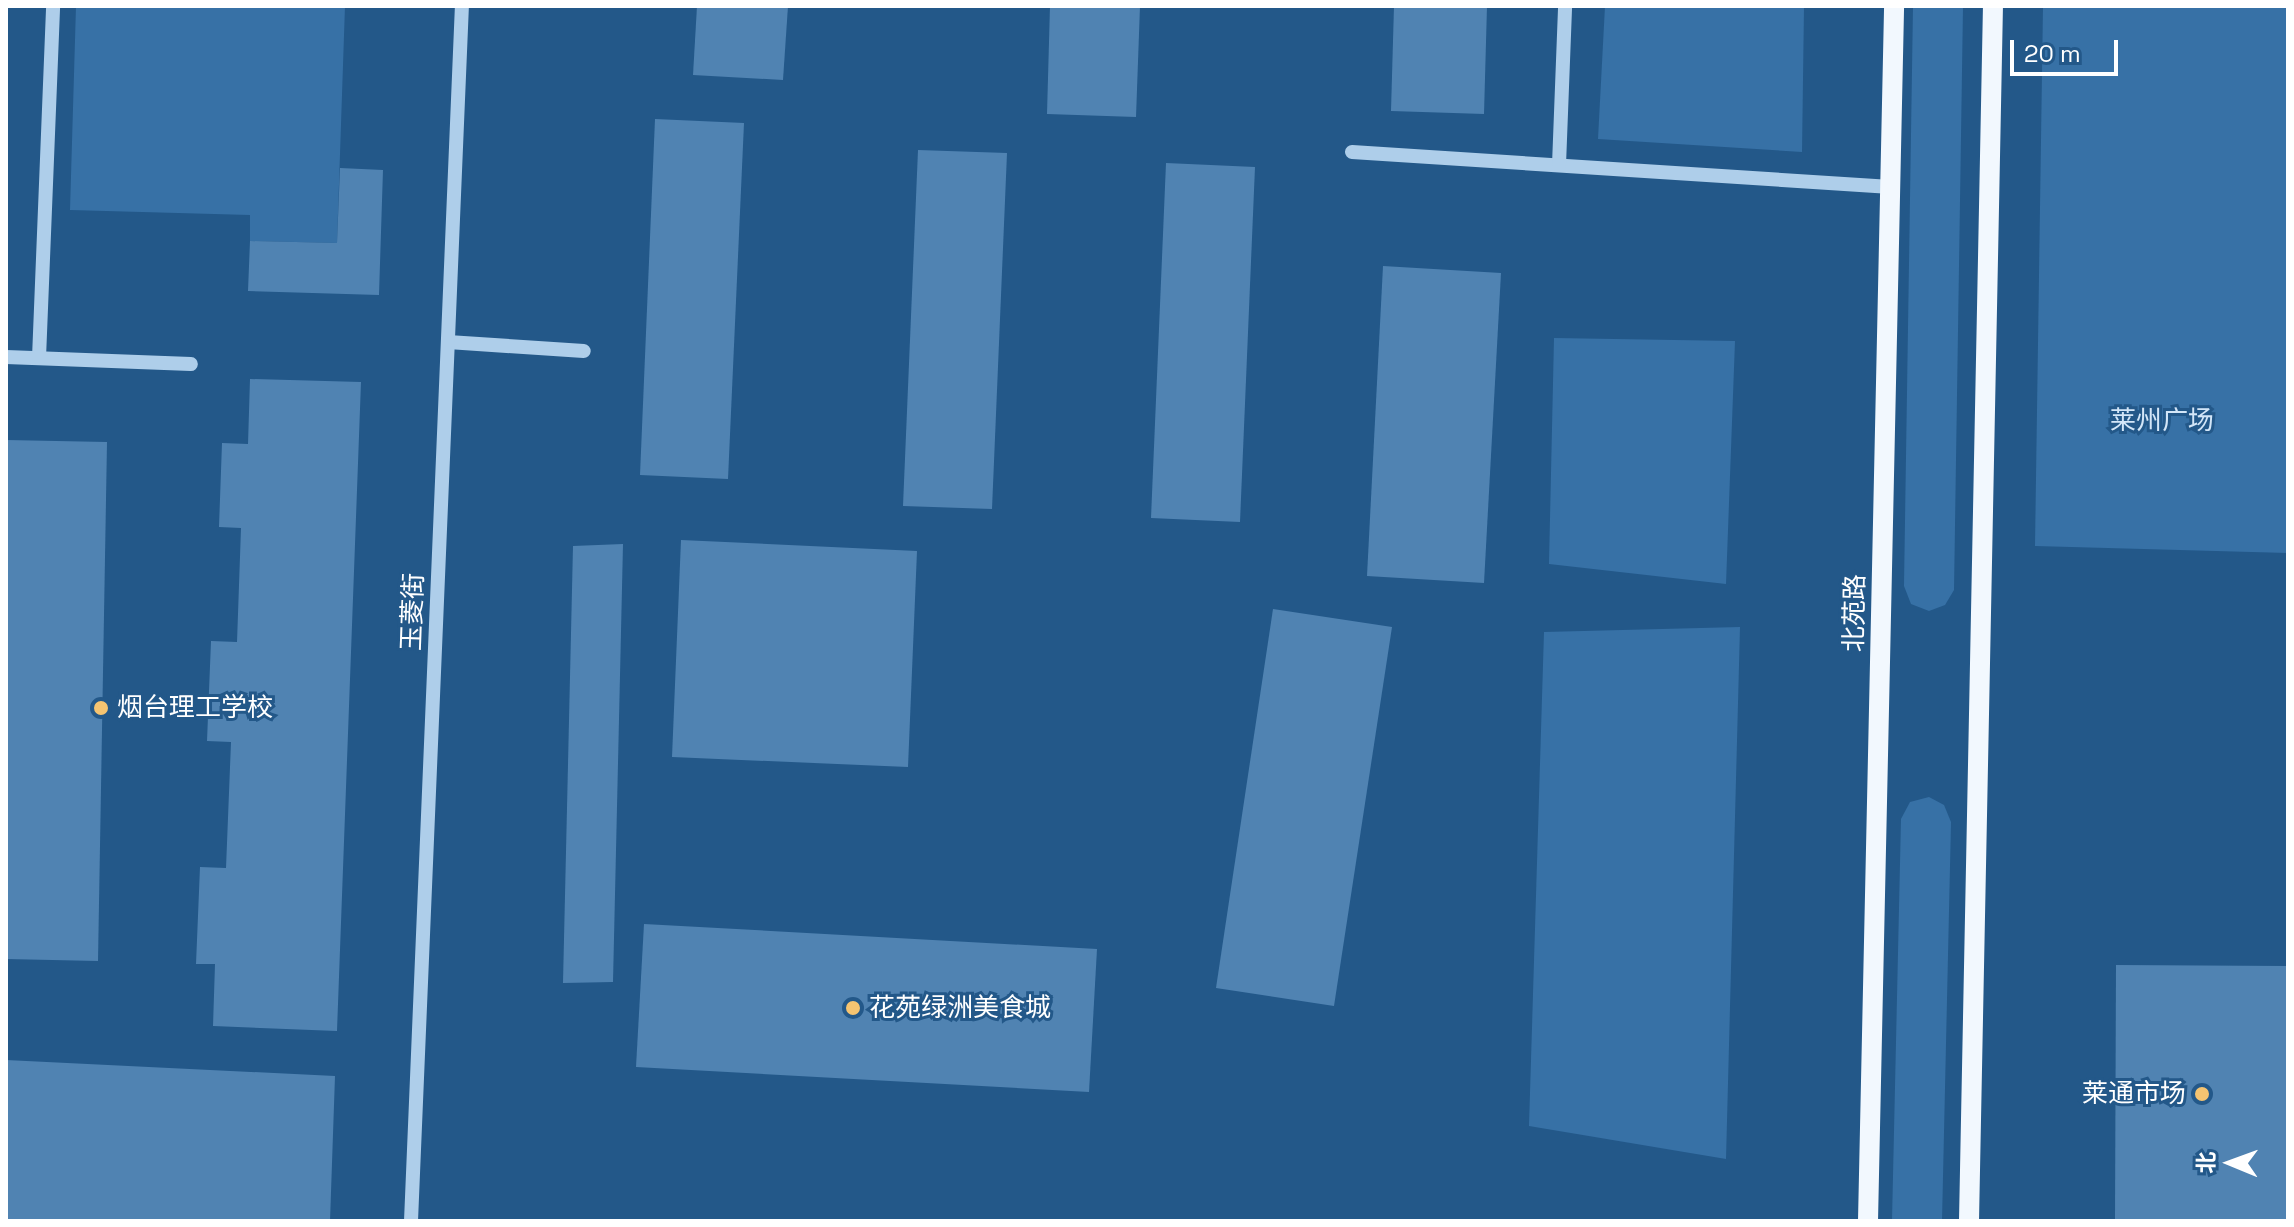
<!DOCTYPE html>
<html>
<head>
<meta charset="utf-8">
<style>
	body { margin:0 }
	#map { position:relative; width:2294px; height:1227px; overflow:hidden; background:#235889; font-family:"Space Grotesk","Noto Sans SC",sans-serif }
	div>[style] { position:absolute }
	.green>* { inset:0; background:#3771a6 }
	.building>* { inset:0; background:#5083b2 }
	.minor>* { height:14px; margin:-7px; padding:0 7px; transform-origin:7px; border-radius:7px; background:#aeceea }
	.major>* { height:20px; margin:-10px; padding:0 10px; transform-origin:10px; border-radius:10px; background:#f2f8fe }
	.dots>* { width:22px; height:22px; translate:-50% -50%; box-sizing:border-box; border:4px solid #235889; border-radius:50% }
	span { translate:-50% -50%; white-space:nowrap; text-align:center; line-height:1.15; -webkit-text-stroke:6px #235889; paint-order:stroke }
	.park-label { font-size:26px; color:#d3e6f8 }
	.street-label { font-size:26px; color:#fff }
	.poi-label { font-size:26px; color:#fff }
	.left { translate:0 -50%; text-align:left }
	.right { translate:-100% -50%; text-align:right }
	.frame { position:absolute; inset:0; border:8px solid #fff; pointer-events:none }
	.north { position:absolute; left:2190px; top:1123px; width:80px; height:80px; -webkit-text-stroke:6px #235889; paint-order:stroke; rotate:271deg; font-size:22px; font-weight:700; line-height:32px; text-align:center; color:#fff }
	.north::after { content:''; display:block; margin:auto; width:28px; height:36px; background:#fff; clip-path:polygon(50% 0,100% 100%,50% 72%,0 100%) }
	.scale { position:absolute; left:2010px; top:40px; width:108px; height:36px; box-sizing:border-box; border:4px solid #fff; border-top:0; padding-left:10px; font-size:24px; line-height:28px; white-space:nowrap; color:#fff; -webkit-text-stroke:6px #235889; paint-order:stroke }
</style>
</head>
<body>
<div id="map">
	<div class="green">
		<i style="clip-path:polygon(76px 6px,345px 6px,337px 243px,250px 241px,250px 215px,70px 210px)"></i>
		<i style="clip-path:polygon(1605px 6px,1804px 6px,1802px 152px,1598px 139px)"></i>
		<i style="clip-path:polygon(1913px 6px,1963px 6px,1954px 590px,1945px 605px,1929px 611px,1911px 604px,1904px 586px)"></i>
		<i style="clip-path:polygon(2043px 6px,2288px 6px,2288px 553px,2035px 546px)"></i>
		<i style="clip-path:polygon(1554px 338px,1735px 341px,1726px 584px,1549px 564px)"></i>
		<i style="clip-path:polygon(1740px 627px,1726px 1159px,1529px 1126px,1544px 632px)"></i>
		<i style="clip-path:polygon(1929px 797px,1944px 805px,1951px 822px,1942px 1221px,1892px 1221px,1901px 819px,1910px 802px)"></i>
	</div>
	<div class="building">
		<i style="clip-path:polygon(697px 6px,788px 6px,783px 80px,693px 75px)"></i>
		<i style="clip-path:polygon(1050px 6px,1140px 6px,1136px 117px,1047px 114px)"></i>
		<i style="clip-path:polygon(1394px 6px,1487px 6px,1484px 114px,1391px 111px)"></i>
		<i style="clip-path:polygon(655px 119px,744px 123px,728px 479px,640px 475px)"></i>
		<i style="clip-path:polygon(918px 150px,1007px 153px,992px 509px,903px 506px)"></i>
		<i style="clip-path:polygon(1166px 163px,1255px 167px,1240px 522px,1151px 518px)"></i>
		<i style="clip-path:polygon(340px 168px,383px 170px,379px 295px,248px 291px,250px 241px,337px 243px)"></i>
		<i style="clip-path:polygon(1383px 266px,1501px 273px,1484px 583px,1367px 576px)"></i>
		<i style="clip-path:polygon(250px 379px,361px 382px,337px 1031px,213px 1026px,215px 964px,196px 964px,200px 867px,226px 868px,231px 742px,207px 741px,211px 641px,237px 642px,241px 528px,219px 527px,222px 443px,248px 444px)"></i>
		<i style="clip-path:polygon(6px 440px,107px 442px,98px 961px,6px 959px)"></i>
		<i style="clip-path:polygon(681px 540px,917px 551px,908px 767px,672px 757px)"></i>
		<i style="clip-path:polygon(623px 544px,613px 982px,563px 983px,573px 546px)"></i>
		<i style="clip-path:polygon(1273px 609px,1392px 627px,1334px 1006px,1216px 988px)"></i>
		<i style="clip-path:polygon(644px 924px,1097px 949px,1089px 1092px,636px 1067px)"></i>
		<i style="clip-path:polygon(2116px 965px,2288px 966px,2288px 1221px,2115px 1221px)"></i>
		<i style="clip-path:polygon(6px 1060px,335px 1076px,330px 1221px,6px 1221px)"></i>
	</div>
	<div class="minor">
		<i style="left:1352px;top:152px;width:540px;rotate:3.72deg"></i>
		<i style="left:1559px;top:165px;width:159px;rotate:-87.8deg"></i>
		<i style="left:448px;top:342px;width:136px;rotate:3.8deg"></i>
		<i style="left:6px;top:357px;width:185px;rotate:2.2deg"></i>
		<i style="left:39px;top:358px;width:352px;rotate:-87.7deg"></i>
		<i style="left:411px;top:1221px;width:1216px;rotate:-87.6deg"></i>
	</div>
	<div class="major">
		<i style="left:1868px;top:1221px;width:1215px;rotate:-88.77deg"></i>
		<i style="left:1969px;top:1221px;width:1215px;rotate:-88.87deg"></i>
	</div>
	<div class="dots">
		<i style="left:101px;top:708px;background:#f5c471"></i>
		<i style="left:853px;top:1008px;background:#f5c471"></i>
		<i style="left:2202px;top:1094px;background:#f5c471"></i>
	</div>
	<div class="park-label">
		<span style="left:2162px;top:421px">莱州广场</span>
	</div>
	<div class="street-label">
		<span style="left:413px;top:612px;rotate:-88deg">玉菱街</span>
		<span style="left:1855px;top:613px;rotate:-89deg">北苑路</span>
	</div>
	<div class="poi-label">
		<span class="left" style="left:117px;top:708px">烟台理工学校</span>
		<span class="left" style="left:869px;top:1008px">花苑绿洲美食城</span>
		<span class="right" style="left:2186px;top:1094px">莱通市场</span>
	</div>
	<div class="frame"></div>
	<div class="north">北</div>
	<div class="scale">20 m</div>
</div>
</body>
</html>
